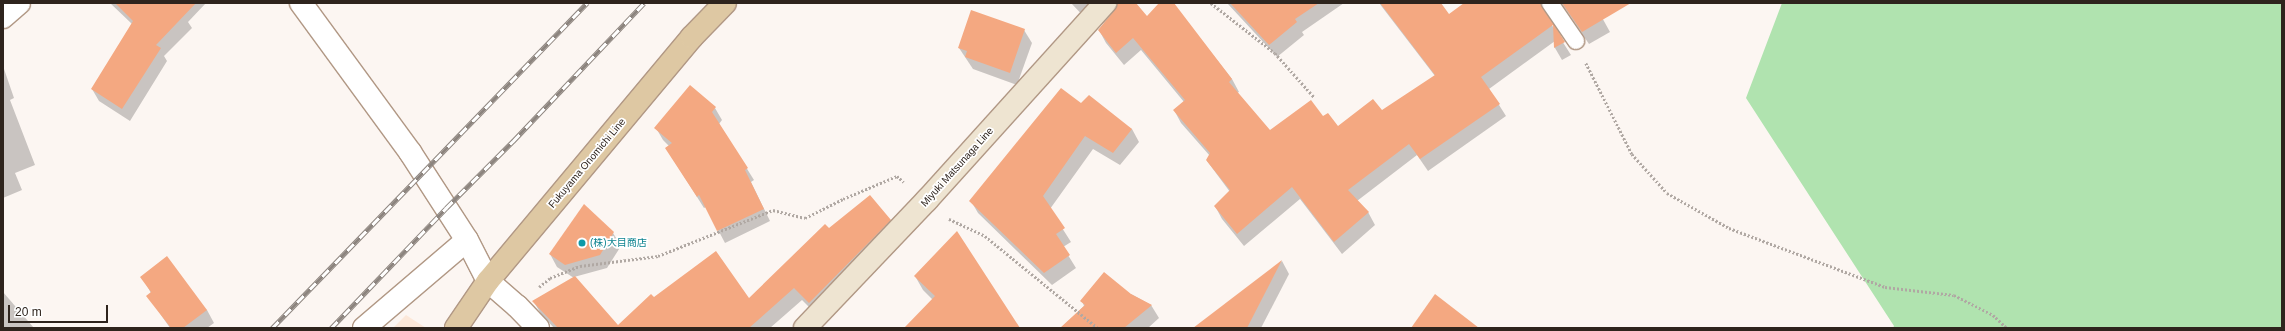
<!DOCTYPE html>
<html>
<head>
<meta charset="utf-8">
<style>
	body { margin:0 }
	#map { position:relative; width:2285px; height:331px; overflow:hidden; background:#fcf6f2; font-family:Arial,"Noto Sans JP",sans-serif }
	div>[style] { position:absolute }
	.built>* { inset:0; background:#fce8d9 }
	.green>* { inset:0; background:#b0e3af }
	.shadow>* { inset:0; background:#0003 }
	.building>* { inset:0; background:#f4a881 }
	.path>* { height:2.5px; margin-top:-1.25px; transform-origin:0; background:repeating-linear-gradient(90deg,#b0a8a3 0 2px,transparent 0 4px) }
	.roads { filter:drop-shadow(1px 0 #b19885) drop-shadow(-1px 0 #b19885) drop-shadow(0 1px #b19885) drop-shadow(0 -1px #b19885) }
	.lane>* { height:16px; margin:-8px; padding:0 8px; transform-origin:8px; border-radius:8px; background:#fff }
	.street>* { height:22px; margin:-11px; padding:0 11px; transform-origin:11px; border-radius:11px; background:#fff }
	.secondary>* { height:22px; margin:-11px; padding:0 11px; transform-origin:11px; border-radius:11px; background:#eee4d1 }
	.primary>* { height:22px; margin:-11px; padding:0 11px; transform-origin:11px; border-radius:11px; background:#dec8a3 }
	.rail>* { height:4.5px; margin-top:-2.25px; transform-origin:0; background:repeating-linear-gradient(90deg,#fff 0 9px,#8c847e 0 18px); box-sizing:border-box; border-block:1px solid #8c847e }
	.dots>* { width:11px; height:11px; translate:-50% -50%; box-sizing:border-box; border:2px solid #fff; border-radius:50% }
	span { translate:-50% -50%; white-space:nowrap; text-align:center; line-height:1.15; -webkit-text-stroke:3.5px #fff; paint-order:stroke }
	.street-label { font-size:10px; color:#2e241d }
	.culture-label { font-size:10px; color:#0d838f }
	.left { translate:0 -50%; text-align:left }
	.frame { position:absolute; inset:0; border:4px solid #2e241d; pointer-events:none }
	.scale { position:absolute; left:8px; top:305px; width:100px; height:18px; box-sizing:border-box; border:2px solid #2e241d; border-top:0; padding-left:5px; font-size:12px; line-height:14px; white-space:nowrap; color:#2e241d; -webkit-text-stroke:3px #fff; paint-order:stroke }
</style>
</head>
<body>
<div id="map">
	<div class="built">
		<i style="clip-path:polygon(406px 315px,426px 328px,393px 328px)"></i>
	</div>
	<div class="green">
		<i style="clip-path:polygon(1782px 3px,2282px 3px,2282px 328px,1893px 328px,1894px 326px,1746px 98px)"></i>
	</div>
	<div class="shadow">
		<i style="clip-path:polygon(110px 3px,206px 3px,188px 22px,192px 28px,164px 56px,167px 61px,130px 121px,99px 101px,92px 89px,132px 24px)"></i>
		<i style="clip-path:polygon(1071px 3px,1134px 3px,1147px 18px,1160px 3px,1172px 3px,1232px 79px,1239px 92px,1237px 93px,1270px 131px,1323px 118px,1337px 127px,1382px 111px,1435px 76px,1379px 3px,1439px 3px,1449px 16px,1467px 3px,1594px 3px,1610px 32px,1589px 44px,1566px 10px,1557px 6px,1548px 12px,1548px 19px,1571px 55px,1562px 60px,1555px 48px,1555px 41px,1489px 89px,1506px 116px,1428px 171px,1417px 155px,1357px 201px,1368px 212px,1375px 225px,1342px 254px,1300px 199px,1244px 246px,1222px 219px,1215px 206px,1230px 192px,1207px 161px,1210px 156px,1181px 123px,1174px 110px,1184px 102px,1141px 50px,1124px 65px,1106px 43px,1099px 30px,1118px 4px,1108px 3px,1089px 22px)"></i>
		<i style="clip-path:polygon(1227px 3px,1344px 3px,1302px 32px,1304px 35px,1277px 57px)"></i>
		<i style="clip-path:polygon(1024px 30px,1032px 43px,1017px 85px,973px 69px,959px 48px)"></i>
		<i style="clip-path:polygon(3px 66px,14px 98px,10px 100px,35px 165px,15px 173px,22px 190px,3px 198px)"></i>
		<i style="clip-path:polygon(1082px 104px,1132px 129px,1139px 142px,1120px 165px,1093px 149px,1050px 209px,1071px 242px,1063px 247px,1076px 268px,1052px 285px,978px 213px,971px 201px)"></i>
		<i style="clip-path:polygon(715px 108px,722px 120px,719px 124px,754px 180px,751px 182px,770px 221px,725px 243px,706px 207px,704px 208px,666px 148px,669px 146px,663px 140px,656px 128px)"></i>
		<i style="clip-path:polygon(890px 220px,897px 233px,818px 316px,802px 300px,770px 328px,554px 328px,541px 314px,534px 302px,574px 278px,557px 267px,550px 254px,613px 233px,621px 246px,607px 268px,574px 277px,618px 326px,654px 298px,749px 299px,829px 229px)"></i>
		<i style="clip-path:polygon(1282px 261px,1289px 274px,1261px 328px,1195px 328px)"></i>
		<i style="clip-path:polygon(915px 276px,1019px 328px,905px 328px,933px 300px,923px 290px)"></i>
		<i style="clip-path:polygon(142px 277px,207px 310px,214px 323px,207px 328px,170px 328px,148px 296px,151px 293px)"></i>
		<i style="clip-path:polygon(3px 292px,34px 328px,3px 328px)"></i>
		<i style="clip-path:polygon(1131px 294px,1151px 305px,1159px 318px,1148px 328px,1061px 328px,1084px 306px,1082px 301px)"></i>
	</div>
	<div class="building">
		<i style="clip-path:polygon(115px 3px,196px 3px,156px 45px,161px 48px,122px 109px,91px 89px,133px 21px)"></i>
		<i style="clip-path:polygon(1117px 3px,1136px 3px,1147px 16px,1159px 3px,1174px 3px,1232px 79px,1229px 82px,1270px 130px,1311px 100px,1323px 116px,1328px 113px,1338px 126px,1373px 99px,1382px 110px,1435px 75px,1380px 3px,1441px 3px,1449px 14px,1464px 3px,1541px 3px,1565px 42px,1554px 48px,1553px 25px,1481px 77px,1500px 104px,1420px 159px,1409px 144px,1348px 190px,1369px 212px,1334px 242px,1292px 187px,1237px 234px,1214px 206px,1230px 190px,1206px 160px,1210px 153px,1173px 110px,1185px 100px,1133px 38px,1116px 53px,1098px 30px,1114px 11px)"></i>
		<i style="clip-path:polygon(1230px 3px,1319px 3px,1295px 19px,1297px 22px,1269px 45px)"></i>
		<i style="clip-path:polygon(1562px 3px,1631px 3px,1582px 32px)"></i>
		<i style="clip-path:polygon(971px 10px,1025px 29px,1010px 73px,965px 57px,967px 51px,958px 48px)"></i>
		<i style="clip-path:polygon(690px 85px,716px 107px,712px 112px,748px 168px,745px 170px,764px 209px,717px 231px,699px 195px,697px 197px,665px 148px,672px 143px,654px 128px)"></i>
		<i style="clip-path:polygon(1061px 88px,1081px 103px,1089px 95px,1132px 129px,1113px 153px,1085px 136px,1043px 196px,1065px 228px,1056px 234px,1070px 255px,1044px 273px,969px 201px)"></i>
		<i style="clip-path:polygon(870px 195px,891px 220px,809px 303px,794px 288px,749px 328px,558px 328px,532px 301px,575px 276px,618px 325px,651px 294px,654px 297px,716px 251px,749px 298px,825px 224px,829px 228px)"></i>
		<i style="clip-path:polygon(584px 204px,614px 232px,600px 255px,565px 265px,549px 254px)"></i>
		<i style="clip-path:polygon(957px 231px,1020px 328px,904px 328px,935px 296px,914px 276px)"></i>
		<i style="clip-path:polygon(167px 256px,207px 310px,183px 328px,171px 328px,146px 296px,151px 292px,140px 277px)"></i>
		<i style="clip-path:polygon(1282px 260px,1247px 328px,1193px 328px)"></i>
		<i style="clip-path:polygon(1104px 272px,1131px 294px,1152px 305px,1124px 328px,1060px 328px,1085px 305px,1080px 301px)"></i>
		<i style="clip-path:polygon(1435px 294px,1479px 328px,1411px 328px)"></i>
	</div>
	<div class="path">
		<i style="left:1211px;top:3px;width:81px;rotate:38deg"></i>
		<i style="left:1275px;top:53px;width:59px;rotate:48.4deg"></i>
		<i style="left:1586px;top:63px;width:102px;rotate:63.2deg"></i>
		<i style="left:1632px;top:154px;width:52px;rotate:48.1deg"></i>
		<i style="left:1667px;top:193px;width:71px;rotate:29.4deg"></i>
		<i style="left:1729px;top:228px;width:167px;rotate:20.7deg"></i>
		<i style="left:1885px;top:287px;width:69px;rotate:6.6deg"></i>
		<i style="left:1954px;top:295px;width:44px;rotate:27.1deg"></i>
		<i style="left:1993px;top:315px;width:19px;rotate:43deg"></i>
		<i style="left:949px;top:219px;width:40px;rotate:25deg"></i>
		<i style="left:985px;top:236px;width:146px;rotate:39.2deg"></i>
		<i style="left:539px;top:287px;width:14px;rotate:-39deg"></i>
		<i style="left:550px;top:278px;width:32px;rotate:-22deg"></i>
		<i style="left:580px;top:266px;width:79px;rotate:-7.3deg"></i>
		<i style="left:658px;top:256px;width:124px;rotate:-21.8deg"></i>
		<i style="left:773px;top:210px;width:33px;rotate:14deg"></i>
		<i style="left:805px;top:218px;width:42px;rotate:-26.6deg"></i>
		<i style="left:843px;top:199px;width:59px;rotate:-23.1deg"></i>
		<i style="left:897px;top:176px;width:9px;rotate:41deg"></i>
	</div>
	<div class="roads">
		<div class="lane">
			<i style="left:1550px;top:3px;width:46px;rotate:55.6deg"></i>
		</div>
		<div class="street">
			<i style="left:301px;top:3px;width:185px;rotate:53.8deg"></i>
			<i style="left:410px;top:152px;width:105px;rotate:57.1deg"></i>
			<i style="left:467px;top:240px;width:46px;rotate:62.9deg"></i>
			<i style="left:488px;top:281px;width:38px;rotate:41deg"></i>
			<i style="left:517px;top:306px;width:30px;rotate:46deg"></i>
			<i style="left:3px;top:17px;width:21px;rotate:-41deg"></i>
			<i style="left:364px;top:328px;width:135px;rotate:-40.5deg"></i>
		</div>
		<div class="secondary">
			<i style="left:805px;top:328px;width:177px;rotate:-46.4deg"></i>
			<i style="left:927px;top:200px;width:266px;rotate:-47.9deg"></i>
		</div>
		<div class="primary">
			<i style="left:456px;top:328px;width:57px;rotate:-55.8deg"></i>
			<i style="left:488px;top:281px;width:318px;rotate:-50.1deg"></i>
			<i style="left:692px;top:37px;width:47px;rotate:-45.9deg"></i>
		</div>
	</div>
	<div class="rail">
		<i style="left:272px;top:328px;width:453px;rotate:-45.9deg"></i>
		<i style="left:331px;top:328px;width:166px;rotate:-46.2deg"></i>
		<i style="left:446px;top:208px;width:95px;rotate:-45deg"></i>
		<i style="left:513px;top:141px;width:190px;rotate:-46.5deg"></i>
	</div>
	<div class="dots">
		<i style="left:582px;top:243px;background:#0f9aa8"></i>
	</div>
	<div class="street-label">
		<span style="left:587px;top:163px;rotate:-50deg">Fukuyama Onomichi Line</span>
		<span style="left:957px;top:167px;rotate:-48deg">Miyuki Matsunaga Line</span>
	</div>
	<div class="culture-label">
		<span class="left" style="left:590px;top:243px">(株)大目商店</span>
	</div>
	<div class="frame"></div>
	<div class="scale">20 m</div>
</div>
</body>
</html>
